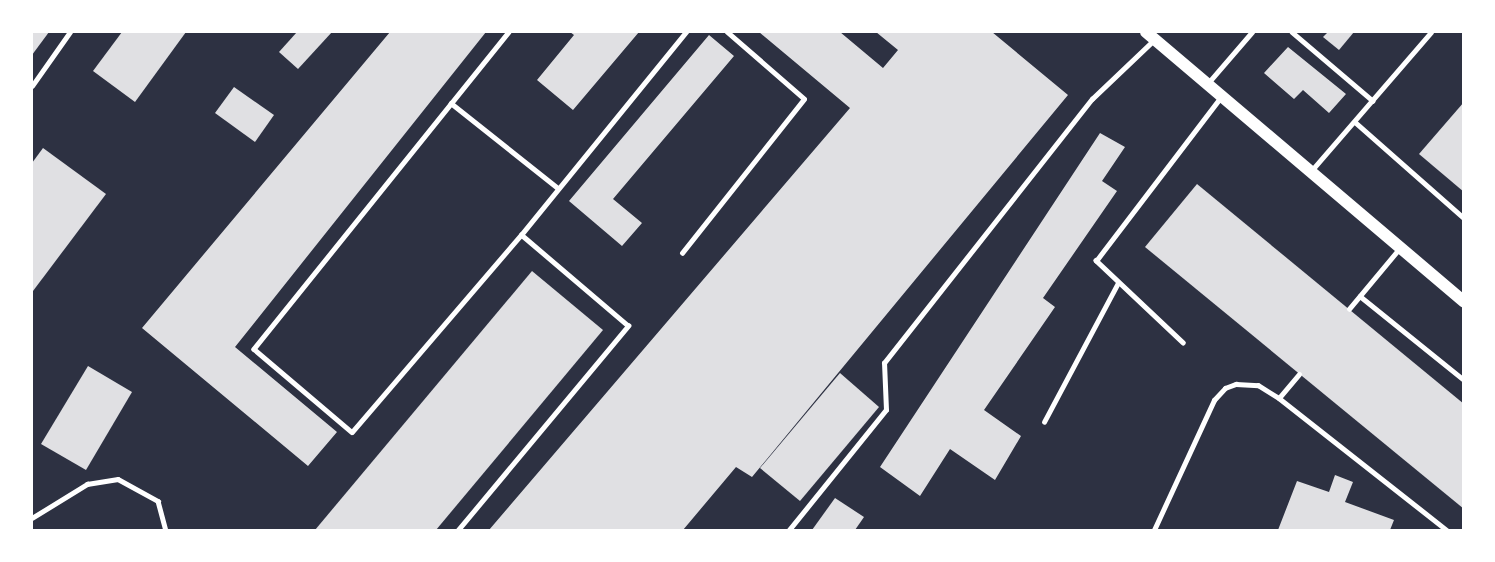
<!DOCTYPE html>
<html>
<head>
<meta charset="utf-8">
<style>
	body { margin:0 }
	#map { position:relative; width:1495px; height:562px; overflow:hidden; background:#2d3142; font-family:Helvetica,sans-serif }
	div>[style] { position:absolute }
	.building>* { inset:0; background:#e0e0e3 }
	.service>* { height:4.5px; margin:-2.25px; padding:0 2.25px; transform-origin:2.25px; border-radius:2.25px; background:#fff }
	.secondary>* { height:12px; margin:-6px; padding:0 6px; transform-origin:6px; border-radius:6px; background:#fff }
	span { translate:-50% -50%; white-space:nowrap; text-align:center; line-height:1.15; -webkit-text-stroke:6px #fff; paint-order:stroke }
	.frame { position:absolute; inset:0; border:33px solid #fff; pointer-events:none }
</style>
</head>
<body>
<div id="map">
	<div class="building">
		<i style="clip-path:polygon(32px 32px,49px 32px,32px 55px)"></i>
		<i style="clip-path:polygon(122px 32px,186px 32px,135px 102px,93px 71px)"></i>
		<i style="clip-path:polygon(297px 32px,332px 32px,298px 69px,279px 52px)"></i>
		<i style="clip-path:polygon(390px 32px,486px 32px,235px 347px,337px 432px,308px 466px,142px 328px)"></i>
		<i style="clip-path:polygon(570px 32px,639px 32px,573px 110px,537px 80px,574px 35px)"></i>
		<i style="clip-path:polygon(759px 32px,840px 32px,883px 68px,898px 50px,876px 32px,992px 32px,1068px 95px,752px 477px,736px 467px,683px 530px,489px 530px,850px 108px)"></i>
		<i style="clip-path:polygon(1328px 32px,1354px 32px,1339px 50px,1323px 37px)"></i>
		<i style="clip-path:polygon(709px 35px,734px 56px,613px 199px,642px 223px,622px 246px,569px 201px)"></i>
		<i style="clip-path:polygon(1288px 47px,1346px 94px,1329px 113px,1303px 90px,1294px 99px,1264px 73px)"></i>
		<i style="clip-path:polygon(234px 87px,274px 115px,255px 142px,215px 113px)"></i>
		<i style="clip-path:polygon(1464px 102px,1464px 192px,1419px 154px)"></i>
		<i style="clip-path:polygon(1100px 133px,1125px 147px,1102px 181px,1117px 191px,1043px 298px,1055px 307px,984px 410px,1021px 436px,995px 480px,950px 449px,920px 496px,880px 467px)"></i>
		<i style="clip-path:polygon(43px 148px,106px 194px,33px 291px,32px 163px)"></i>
		<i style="clip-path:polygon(1197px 184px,1464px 404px,1464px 509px,1145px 247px)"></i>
		<i style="clip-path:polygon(532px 271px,603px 330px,436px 530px,315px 530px)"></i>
		<i style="clip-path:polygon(88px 366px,132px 392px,86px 470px,41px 444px)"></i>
		<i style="clip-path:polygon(840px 373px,879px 407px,800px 501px,760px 468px)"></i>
		<i style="clip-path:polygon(1335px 475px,1353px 482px,1345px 502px,1394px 520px,1390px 530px,1278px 530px,1297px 481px,1329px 492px)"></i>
		<i style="clip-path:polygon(835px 498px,864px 517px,855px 530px,812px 530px)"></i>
	</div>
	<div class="service">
		<i style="left:509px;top:32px;width:407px;rotate:128.8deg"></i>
		<i style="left:254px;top:349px;width:128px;rotate:40.3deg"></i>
		<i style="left:352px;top:432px;width:260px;rotate:-49.4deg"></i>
		<i style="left:521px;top:235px;width:262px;rotate:-50.9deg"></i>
		<i style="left:1292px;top:32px;width:106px;rotate:40.4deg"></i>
		<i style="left:1209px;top:82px;width:66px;rotate:-49.3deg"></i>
		<i style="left:32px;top:86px;width:66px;rotate:-54.9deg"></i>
		<i style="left:451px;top:103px;width:137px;rotate:38.5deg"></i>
		<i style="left:1355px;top:122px;width:145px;rotate:41.4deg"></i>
		<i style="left:1312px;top:170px;width:182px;rotate:-49.2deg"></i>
		<i style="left:682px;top:253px;width:196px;rotate:-51.6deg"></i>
		<i style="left:804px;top:99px;width:102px;rotate:-139deg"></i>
		<i style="left:1360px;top:296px;width:134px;rotate:38.9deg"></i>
		<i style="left:1349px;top:309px;width:78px;rotate:-50.2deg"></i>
		<i style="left:1183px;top:343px;width:120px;rotate:-136.7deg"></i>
		<i style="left:1096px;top:261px;width:206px;rotate:-52.7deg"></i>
		<i style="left:1279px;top:398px;width:31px;rotate:-50deg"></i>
		<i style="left:1044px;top:422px;width:157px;rotate:-62deg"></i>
		<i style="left:32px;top:518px;width:65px;rotate:-31.7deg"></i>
		<i style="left:87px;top:484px;width:31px;rotate:-9deg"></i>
		<i style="left:118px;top:479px;width:46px;rotate:28.8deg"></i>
		<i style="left:158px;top:501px;width:30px;rotate:75deg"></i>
		<i style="left:458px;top:530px;width:266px;rotate:-50.2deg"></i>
		<i style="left:628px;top:326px;width:140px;rotate:-139.6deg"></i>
		<i style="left:789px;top:530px;width:154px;rotate:-51.1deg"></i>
		<i style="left:886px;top:410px;width:47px;rotate:-92.4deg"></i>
		<i style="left:884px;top:363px;width:336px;rotate:-51.8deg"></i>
		<i style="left:1092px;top:99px;width:84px;rotate:-43.6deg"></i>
		<i style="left:1154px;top:530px;width:143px;rotate:-65.2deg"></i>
		<i style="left:1214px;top:400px;width:16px;rotate:-47deg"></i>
		<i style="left:1225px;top:388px;width:12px;rotate:-20deg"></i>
		<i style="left:1236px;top:384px;width:22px;rotate:3deg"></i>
		<i style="left:1258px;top:385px;width:25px;rotate:32deg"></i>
		<i style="left:1279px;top:398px;width:214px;rotate:38.2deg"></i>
	</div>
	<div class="secondary">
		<i style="left:1146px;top:32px;width:417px;rotate:40.3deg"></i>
	</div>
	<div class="frame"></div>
</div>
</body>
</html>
